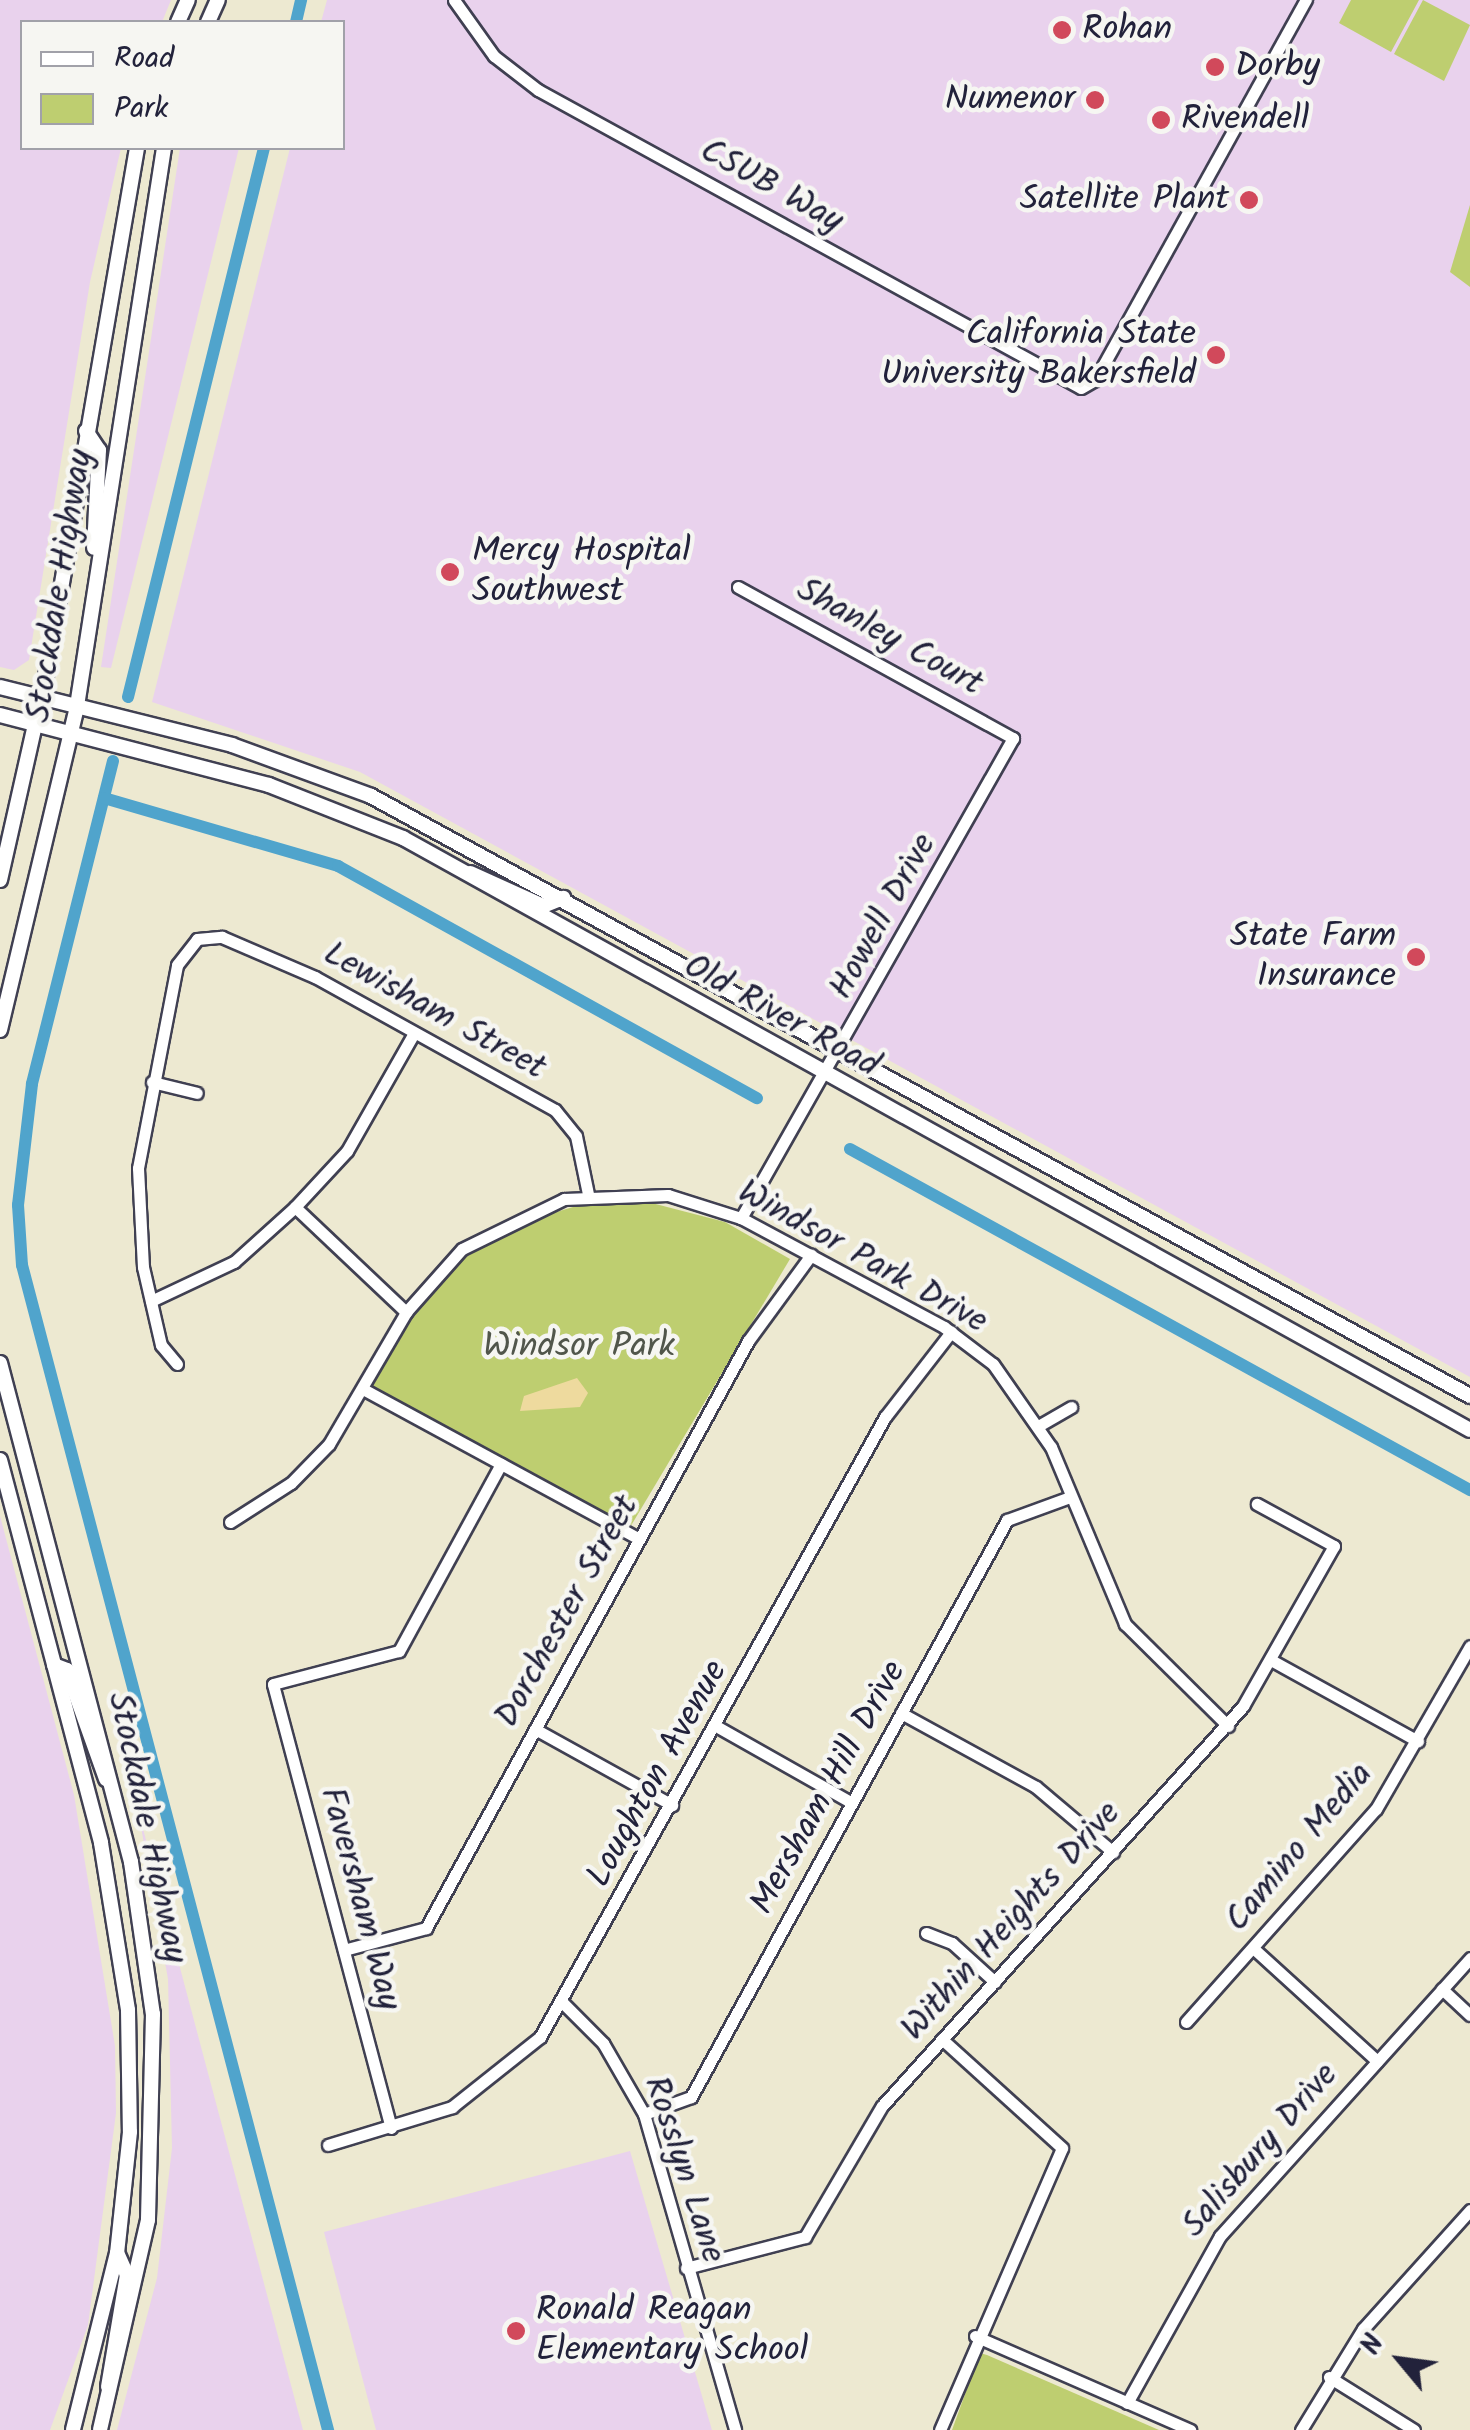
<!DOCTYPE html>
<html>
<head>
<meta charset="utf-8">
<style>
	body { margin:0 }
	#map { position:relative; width:1470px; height:2430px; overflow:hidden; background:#ede9d1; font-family:Kalam,sans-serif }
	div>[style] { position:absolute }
	.built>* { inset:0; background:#e9d2ed }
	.green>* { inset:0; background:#bece70 }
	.sand>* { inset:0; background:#eeda9e }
	.canal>* { height:12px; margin:-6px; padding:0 6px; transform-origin:6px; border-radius:6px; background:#50a4cc }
	.roads { filter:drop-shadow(2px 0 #404052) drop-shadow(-2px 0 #404052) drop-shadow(0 2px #404052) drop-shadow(0 -2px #404052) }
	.minor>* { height:11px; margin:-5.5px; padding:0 5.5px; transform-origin:5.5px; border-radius:5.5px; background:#fff }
	.major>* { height:14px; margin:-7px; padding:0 7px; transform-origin:7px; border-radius:7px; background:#fff }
	.dots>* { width:28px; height:28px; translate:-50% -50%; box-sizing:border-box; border:5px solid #f6f6f2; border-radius:50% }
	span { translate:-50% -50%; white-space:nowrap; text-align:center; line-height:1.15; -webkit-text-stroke:9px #f6f6f2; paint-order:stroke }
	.poi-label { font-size:35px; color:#22223b }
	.left { translate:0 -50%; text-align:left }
	.right { translate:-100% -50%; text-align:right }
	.street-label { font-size:35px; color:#22223b }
	.park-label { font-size:35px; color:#51564b }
	.legend { position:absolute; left:20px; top:20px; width:325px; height:130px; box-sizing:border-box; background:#f6f6f2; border:2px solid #a1a1a9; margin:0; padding:12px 18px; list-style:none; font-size:30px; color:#22223b }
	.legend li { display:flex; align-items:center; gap:20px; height:50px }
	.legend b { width:50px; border:2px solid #a1a1a9 }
	.north { position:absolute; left:1350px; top:2310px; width:100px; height:100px; -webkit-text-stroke:8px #f6f6f2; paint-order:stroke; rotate:299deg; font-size:28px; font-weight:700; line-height:40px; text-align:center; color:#22223b }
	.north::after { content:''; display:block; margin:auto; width:35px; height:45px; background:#22223b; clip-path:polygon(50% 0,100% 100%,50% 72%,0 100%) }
</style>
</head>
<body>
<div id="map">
	<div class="built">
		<i style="clip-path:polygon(0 0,171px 0,162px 22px,22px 22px,22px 148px,121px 148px,90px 282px,29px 660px,14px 670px,0 667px)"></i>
		<i style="clip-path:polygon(327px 0,1470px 0,1470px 1377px,360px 772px,152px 702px,290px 148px,342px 148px,342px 22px,321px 22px)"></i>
		<i style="clip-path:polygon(180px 148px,239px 148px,111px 668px,101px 667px)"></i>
		<i style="clip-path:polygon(0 1516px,74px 1795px,115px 2046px,116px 2113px,88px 2325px,50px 2430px,0 2430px)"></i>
		<i style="clip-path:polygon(138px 1810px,303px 2430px,117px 2430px,157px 2278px,172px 2148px,168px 1979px)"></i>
		<i style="clip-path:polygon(630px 2151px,712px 2430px,376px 2430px,324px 2232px)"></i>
	</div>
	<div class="green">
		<i style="clip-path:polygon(1351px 0,1419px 0,1391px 52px,1339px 23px)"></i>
		<i style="clip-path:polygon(1423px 0,1470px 25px,1444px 81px,1394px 54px)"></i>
		<i style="clip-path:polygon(1470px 205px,1470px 287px,1450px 272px)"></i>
		<i style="clip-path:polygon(644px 1201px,725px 1222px,790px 1259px,629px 1529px,371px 1386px,416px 1307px,460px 1261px,513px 1225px,583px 1204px)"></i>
		<i style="clip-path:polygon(980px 2353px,987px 2355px,1159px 2430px,952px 2430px)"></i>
	</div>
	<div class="sand">
		<i style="clip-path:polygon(577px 1378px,588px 1393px,580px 1407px,520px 1411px,524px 1396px)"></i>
	</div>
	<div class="canal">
		<i style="left:296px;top:22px;width:23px;rotate:-77deg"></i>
		<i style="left:128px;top:697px;width:566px;rotate:-76.09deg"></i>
		<i style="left:113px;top:761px;width:333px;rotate:104.1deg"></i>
		<i style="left:32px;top:1084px;width:122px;rotate:96.6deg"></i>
		<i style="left:18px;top:1205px;width:60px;rotate:86.2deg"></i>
		<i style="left:22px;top:1265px;width:1205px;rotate:75.28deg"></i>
		<i style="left:104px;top:798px;width:244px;rotate:16.2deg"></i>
		<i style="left:338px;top:866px;width:479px;rotate:29deg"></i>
		<i style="left:850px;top:1149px;width:708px;rotate:28.81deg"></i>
	</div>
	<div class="roads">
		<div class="minor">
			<i style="left:454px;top:0;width:69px;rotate:54.5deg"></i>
			<i style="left:494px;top:56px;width:56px;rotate:37.7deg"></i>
			<i style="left:538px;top:90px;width:619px;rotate:28.76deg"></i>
			<i style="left:1081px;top:388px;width:16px;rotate:-30deg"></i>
			<i style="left:1095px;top:380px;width:435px;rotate:-61deg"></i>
			<i style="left:738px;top:587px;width:314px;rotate:28.8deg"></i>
			<i style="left:1013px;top:738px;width:552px;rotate:119.54deg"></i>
			<i style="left:152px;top:1082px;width:46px;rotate:13.7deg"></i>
			<i style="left:295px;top:1207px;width:153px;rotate:43.4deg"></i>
			<i style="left:151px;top:1301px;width:92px;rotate:-25.2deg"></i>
			<i style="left:234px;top:1262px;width:82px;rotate:-42deg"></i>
			<i style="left:295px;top:1207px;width:76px;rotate:-47.1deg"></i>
			<i style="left:347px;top:1151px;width:136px;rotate:-60.4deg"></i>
			<i style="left:177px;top:1364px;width:25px;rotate:-130deg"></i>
			<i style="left:161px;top:1345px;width:80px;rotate:-103deg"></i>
			<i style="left:143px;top:1267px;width:99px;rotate:-92.9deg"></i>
			<i style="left:138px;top:1168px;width:207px;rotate:-79.1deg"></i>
			<i style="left:177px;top:965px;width:33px;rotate:-52deg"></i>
			<i style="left:197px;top:939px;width:25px;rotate:-5deg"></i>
			<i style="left:222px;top:937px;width:101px;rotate:23.3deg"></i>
			<i style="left:315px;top:977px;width:274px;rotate:29deg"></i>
			<i style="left:555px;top:1110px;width:33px;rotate:51deg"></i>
			<i style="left:576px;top:1136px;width:59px;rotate:78.3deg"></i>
			<i style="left:363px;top:1389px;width:314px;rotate:28.5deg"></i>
			<i style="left:1040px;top:1425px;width:36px;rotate:-30deg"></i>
			<i style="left:230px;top:1522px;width:72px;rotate:-32.6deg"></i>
			<i style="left:291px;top:1483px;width:54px;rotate:-45.7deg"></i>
			<i style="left:329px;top:1444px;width:153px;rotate:-59.7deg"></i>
			<i style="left:406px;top:1312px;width:84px;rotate:-48.4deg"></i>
			<i style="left:462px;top:1249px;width:114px;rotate:-26.1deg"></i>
			<i style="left:564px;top:1199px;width:104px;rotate:-2.2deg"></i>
			<i style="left:668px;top:1195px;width:77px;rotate:17.5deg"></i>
			<i style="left:741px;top:1218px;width:230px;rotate:28.2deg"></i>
			<i style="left:944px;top:1327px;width:61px;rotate:37.1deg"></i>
			<i style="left:993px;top:1364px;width:101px;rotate:55.1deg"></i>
			<i style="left:1051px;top:1447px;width:192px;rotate:67.3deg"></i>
			<i style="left:1125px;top:1624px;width:145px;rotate:44.7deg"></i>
			<i style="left:1271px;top:1660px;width:168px;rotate:28.9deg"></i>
			<i style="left:901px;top:1713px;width:154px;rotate:28.7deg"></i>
			<i style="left:1036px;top:1787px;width:101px;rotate:40.2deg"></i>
			<i style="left:716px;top:1726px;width:156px;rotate:29.5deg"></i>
			<i style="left:535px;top:1729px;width:157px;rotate:29deg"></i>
			<i style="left:926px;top:1933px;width:28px;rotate:21deg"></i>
			<i style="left:952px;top:1943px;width:58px;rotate:42.2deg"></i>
			<i style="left:1253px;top:1948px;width:168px;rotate:42.3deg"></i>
			<i style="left:344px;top:1950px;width:85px;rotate:-15deg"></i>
			<i style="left:426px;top:1928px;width:670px;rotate:-61.25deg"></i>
			<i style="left:748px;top:1341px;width:107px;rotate:-53.8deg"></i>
			<i style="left:1442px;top:1989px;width:38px;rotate:43deg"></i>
			<i style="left:563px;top:2003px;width:57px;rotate:45deg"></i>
			<i style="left:603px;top:2043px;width:82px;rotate:60deg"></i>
			<i style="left:644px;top:2114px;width:329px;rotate:73.9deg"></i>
			<i style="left:1186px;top:2022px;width:285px;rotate:-48.3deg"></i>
			<i style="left:1376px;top:1809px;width:188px;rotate:-60deg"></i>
			<i style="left:644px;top:2114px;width:50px;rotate:-19.9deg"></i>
			<i style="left:691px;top:2097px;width:658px;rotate:-61.29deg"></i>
			<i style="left:1007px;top:1520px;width:67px;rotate:-20.1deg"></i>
			<i style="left:391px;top:2128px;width:459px;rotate:-104.9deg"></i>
			<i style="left:273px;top:1684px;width:130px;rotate:-14.7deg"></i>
			<i style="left:399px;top:1651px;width:213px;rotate:-61.4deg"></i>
			<i style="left:328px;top:2145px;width:130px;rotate:-17deg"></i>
			<i style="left:452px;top:2107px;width:112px;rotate:-38.5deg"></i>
			<i style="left:540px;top:2037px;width:710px;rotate:-60.91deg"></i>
			<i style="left:885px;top:1417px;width:108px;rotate:-52.2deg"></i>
			<i style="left:686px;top:2268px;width:123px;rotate:-14.6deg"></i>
			<i style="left:805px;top:2237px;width:152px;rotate:-59.6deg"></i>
			<i style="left:882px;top:2106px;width:539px;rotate:-47.93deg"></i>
			<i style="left:1243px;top:1706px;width:184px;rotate:-60.4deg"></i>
			<i style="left:1334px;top:1546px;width:88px;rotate:-151.4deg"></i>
			<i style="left:975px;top:2336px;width:235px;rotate:23.6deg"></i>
			<i style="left:1329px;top:2377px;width:100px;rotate:31.9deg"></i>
			<i style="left:1127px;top:2403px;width:191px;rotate:-60.9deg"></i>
			<i style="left:1220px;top:2236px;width:374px;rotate:-48deg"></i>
			<i style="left:940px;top:2430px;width:307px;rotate:-66.6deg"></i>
			<i style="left:1062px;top:2148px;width:162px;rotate:-137.8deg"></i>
			<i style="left:1301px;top:2430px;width:119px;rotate:-58.5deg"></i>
			<i style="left:1363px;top:2329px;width:160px;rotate:-48deg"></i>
		</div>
		<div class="major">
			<i style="left:178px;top:22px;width:24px;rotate:-66deg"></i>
			<i style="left:208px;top:22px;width:24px;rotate:-66deg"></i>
			<i style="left:86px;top:431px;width:23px;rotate:56deg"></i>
			<i style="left:99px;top:450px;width:98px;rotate:92.9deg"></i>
			<i style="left:0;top:687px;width:239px;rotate:14deg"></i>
			<i style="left:232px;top:745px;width:148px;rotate:20.1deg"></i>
			<i style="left:371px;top:796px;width:1252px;rotate:28.63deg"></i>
			<i style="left:0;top:715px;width:278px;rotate:14.6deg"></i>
			<i style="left:269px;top:785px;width:144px;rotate:21.6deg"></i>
			<i style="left:403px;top:838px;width:1220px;rotate:29.02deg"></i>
			<i style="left:470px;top:873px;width:80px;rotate:24.3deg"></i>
			<i style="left:543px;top:906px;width:22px;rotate:-22deg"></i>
			<i style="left:0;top:880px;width:209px;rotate:-77.3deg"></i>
			<i style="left:46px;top:676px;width:536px;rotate:-80.22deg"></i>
			<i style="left:0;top:1030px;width:333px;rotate:-76.6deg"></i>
			<i style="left:77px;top:706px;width:565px;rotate:-81.14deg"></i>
			<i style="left:0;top:1363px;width:516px;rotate:75.29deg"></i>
			<i style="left:131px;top:1862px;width:154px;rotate:81.8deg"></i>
			<i style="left:153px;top:2014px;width:206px;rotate:91.4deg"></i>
			<i style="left:148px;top:2220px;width:215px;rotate:102.9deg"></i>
			<i style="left:0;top:1460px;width:396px;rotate:75.2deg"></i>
			<i style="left:101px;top:1843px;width:169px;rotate:80.8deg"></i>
			<i style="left:128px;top:2010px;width:122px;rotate:89.1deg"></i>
			<i style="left:130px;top:2132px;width:122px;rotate:96.1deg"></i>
			<i style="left:117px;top:2253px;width:182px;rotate:104deg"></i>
			<i style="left:54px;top:1665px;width:14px;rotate:21deg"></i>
			<i style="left:67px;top:1670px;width:116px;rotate:70.3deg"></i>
			<i style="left:108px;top:2387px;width:114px;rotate:-80.4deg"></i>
			<i style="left:127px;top:2275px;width:24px;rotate:-114deg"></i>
		</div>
	</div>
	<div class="dots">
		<i style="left:1062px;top:30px;background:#d1495b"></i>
		<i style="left:1215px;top:67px;background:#d1495b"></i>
		<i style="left:1095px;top:100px;background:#d1495b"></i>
		<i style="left:1161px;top:120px;background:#d1495b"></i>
		<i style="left:1249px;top:200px;background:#d1495b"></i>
		<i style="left:1216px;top:355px;background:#d1495b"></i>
		<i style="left:450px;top:572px;background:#d1495b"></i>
		<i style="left:1416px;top:957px;background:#d1495b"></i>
		<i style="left:516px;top:2331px;background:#d1495b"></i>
	</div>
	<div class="poi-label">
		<span class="left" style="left:1082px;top:30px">Rohan</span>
		<span class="left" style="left:1235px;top:67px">Dorby</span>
		<span class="right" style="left:1075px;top:100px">Numenor</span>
		<span class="left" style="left:1181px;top:120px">Rivendell</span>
		<span class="right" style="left:1229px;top:200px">Satellite Plant</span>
		<span class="right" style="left:1196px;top:355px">California State<br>University Bakersfield</span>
		<span class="left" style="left:472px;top:572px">Mercy Hospital<br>Southwest</span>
		<span class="right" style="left:1396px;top:957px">State Farm<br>Insurance</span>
		<span class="left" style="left:536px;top:2331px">Ronald Reagan<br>Elementary School</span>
	</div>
	<div class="street-label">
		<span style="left:771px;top:187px;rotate:29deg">CSUB Way</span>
		<span style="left:61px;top:586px;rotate:-81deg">Stockdale Highway</span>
		<span style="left:889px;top:638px;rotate:29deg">Shanley Court</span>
		<span style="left:884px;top:917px;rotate:-61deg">Howell Drive</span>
		<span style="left:434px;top:1012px;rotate:29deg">Lewisham Street</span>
		<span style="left:781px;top:1017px;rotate:29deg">Old River Road</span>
		<span style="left:862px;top:1258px;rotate:29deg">Windsor Park Drive</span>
		<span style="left:568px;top:1612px;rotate:-61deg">Dorchester Street</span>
		<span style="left:658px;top:1774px;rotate:-61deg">Loughton Avenue</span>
		<span style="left:829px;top:1788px;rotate:-61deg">Mersham Hill Drive</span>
		<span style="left:146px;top:1828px;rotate:78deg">Stockdale Highway</span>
		<span style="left:1300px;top:1848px;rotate:-50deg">Camino Media</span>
		<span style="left:359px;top:1899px;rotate:75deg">Faversham Way</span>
		<span style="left:1012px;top:1922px;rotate:-48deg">Within Heights Drive</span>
		<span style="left:1261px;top:2151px;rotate:-49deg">Salisbury Drive</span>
		<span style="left:683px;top:2170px;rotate:72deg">Rosslyn Lane</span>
	</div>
	<div class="park-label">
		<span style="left:579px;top:1347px">Windsor Park</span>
	</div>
	<ul class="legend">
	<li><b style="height:12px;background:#fff"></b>Road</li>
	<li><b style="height:28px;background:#bece70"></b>Park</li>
	</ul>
	<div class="north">N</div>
</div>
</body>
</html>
